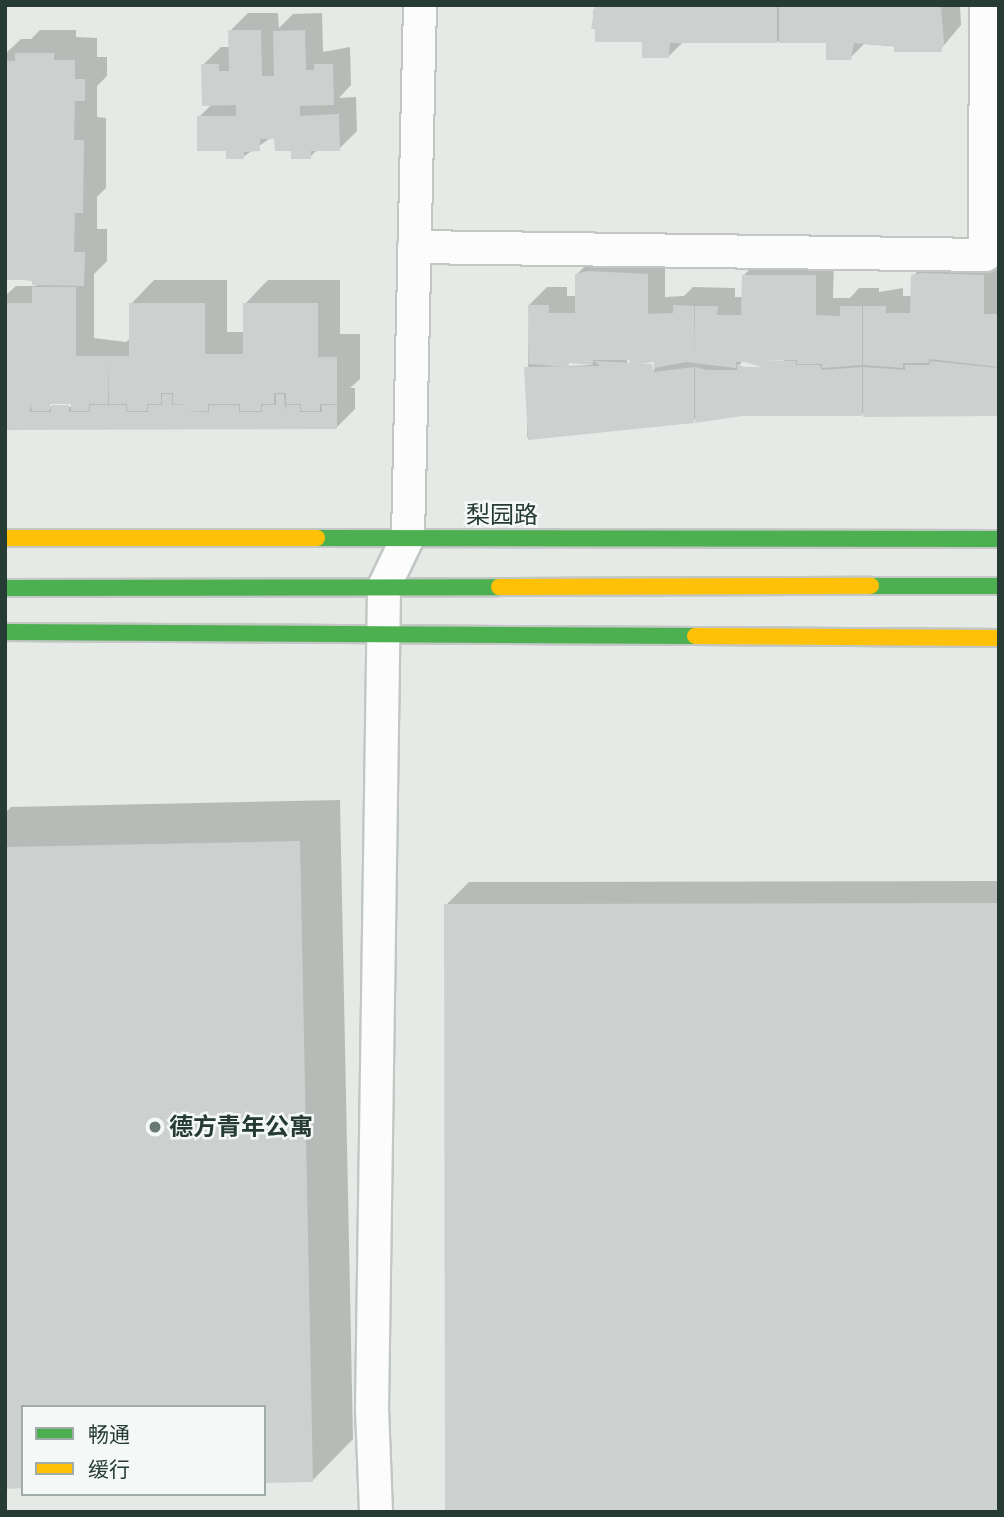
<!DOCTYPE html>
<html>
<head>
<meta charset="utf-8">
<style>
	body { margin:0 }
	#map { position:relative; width:1004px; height:1517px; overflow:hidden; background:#e5eae7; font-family:Jost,"Noto Sans SC",sans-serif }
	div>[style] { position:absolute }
	.shadow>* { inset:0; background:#0003 }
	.building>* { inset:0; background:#ccd1cf }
	.roads { filter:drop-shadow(2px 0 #c2c7c4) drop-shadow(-2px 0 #c2c7c4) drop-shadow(0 2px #c2c7c4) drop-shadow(0 -2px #c2c7c4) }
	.street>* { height:32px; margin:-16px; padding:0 16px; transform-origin:16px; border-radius:16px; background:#fbfcfb }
	.fast>* { height:16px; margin:-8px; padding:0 8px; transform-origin:8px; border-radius:8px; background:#4caf50 }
	.slow>* { height:16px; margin:-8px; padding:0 8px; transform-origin:8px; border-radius:8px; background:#ffc107 }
	.dots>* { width:19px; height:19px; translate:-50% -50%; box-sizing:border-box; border:4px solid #f4f8f6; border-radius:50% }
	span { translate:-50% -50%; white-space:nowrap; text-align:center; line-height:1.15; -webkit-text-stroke:5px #f4f8f6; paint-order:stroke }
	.street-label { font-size:24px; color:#253b34 }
	.poi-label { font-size:24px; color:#253b34; font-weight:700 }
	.left { translate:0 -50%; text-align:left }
	.frame { position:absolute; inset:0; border:7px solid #253b34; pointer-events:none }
	.legend { position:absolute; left:21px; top:1405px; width:245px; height:91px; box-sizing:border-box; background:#f4f8f6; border:2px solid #a1aca8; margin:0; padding:9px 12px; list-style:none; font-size:21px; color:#253b34 }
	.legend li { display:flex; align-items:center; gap:14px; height:35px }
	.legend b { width:35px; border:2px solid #a1aca8 }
</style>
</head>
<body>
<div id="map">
	<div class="shadow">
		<i style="clip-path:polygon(597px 5px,960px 5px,961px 25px,940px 50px,864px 44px,850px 58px,828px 42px,684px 41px,668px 57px,644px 40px,597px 40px,593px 11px)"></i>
		<i style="clip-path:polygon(248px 13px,278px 13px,279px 28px,293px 14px,322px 13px,323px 52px,350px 47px,351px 85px,339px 98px,356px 97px,357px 131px,339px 149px,317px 150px,310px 157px,272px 137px,243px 157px,227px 149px,199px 117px,212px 104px,203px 65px,221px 47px,230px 47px,230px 31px)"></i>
		<i style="clip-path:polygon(evenodd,40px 30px,76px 30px,76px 37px,97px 38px,97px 57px,107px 57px,107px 76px,97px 86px,97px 117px,106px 118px,106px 188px,97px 197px,97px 229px,107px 229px,107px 261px,94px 274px,94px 338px,126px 342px,131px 337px,131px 304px,154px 280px,227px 280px,227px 332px,245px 332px,245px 304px,268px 280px,340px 280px,340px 334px,360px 334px,360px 379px,350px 388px,355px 388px,355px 409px,337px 427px,5px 428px,5px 296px,16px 286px,36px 286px,40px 281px,5px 279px,5px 54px,21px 39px,31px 39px,40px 30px,48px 402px,79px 404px,79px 407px,48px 407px,48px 402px)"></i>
		<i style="clip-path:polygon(evenodd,594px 257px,665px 257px,665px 297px,684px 296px,693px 287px,735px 288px,735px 297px,743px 297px,743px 276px,761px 258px,834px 258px,833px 298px,850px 298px,859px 288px,879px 288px,879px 292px,903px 288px,903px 296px,912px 296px,913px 276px,931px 258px,999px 257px,999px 414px,741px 414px,527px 437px,529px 305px,547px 287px,567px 287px,567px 296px,576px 296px,576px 275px,594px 257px,627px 352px,634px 367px,627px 368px,627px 352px,594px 257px,784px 358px,784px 363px,751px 361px,784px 358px,594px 257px,656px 360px,653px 376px,635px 362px,656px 360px,594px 257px,567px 361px,590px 363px,590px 365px,567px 366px,567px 361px,594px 257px,743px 361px,769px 368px,743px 368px,738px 366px,743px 361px)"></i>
		<i style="clip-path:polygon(340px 800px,353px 1439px,312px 1481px,264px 1407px,23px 1407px,5px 1487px,5px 813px,11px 807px)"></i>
		<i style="clip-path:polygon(999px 881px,999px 1512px,446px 905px,469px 882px)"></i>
	</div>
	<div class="building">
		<i style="clip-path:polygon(595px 5px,777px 5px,777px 43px,670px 43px,669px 58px,642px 58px,642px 42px,595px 42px,595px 29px,591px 29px)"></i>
		<i style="clip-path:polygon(779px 5px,941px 5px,944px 44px,941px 52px,894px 52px,894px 46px,854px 43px,851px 60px,826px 60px,826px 43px,779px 43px)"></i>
		<i style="clip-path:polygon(228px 30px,261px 30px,262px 76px,274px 76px,273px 31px,305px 30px,306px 70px,314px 70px,314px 64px,333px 64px,334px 105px,300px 106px,300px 116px,339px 114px,340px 151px,311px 151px,311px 159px,291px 159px,291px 151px,275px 151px,274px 139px,260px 139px,260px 151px,244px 152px,244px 159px,226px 159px,226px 151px,197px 151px,197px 116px,236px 116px,236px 105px,202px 106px,201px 64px,219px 64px,219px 71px,229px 71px)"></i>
		<i style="clip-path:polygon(15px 53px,54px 53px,54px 60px,75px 60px,75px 79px,85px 79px,85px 101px,75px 101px,74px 140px,84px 140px,83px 213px,75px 213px,74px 252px,85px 252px,84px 286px,32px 285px,32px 280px,5px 280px,5px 61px,15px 61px)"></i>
		<i style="clip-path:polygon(588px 271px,648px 274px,648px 314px,673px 313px,673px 305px,694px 306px,694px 357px,695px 306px,718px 306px,717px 315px,741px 315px,742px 275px,816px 275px,816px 315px,840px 316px,840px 306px,862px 306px,862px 365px,822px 368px,822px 364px,797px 364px,797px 360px,760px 361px,796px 361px,796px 365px,820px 365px,822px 370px,862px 367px,862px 416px,742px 416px,695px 423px,695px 367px,707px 370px,737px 370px,737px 364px,744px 367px,761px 367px,745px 362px,736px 362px,736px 368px,686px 362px,654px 368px,654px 362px,631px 365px,629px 360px,593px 360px,593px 365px,569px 363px,569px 367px,529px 364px,528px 305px,549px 305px,549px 313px,575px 313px,575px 274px)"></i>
		<i style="clip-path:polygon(923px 273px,984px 275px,984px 314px,999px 314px,999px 367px,929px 359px,929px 363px,903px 363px,903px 368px,863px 365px,863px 306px,886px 306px,886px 313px,910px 313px,911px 275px)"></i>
		<i style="clip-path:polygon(evenodd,32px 287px,76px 287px,76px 356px,129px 356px,129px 303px,205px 303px,205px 354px,243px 354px,243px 303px,318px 303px,318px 357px,337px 357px,337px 404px,320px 404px,320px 411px,301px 411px,301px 404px,286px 404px,286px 393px,274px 393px,274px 404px,261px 404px,261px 411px,240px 411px,240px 404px,208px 404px,208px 411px,186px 412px,209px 412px,209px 405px,239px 405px,239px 412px,262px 412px,262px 405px,276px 405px,276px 394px,284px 394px,285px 410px,286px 405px,300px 405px,300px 412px,322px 412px,322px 405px,337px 405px,337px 429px,5px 430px,5px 303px,32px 303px,32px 287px,109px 360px,109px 404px,127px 404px,127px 411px,147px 411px,147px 404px,161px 404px,161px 393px,173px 393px,173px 404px,187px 405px,172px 405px,172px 394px,162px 394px,162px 405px,148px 405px,148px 412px,126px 412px,126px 405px,90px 405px,90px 412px,69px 412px,69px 405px,51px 405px,51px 412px,30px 412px,30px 403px,32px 411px,50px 411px,50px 404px,71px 404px,71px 411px,89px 411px,89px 404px,108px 404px,109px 360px)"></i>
		<i style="clip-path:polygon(594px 361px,652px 364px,654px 372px,694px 367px,694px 423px,528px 440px,524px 367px,600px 366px)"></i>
		<i style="clip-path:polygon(930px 361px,999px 368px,999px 416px,863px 417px,863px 367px,905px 370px,905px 365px,930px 365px)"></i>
		<i style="clip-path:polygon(300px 841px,313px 1482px,264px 1483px,264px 1407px,23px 1407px,23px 1488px,5px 1489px,5px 847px)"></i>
		<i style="clip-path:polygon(999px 903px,999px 1512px,445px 1512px,444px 904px)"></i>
	</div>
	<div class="roads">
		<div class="street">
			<i style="left:414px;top:247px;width:571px;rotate:0.8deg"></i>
			<i style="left:985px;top:255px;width:250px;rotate:-89.8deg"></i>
			<i style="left:376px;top:1512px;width:103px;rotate:-92.2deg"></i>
			<i style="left:372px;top:1409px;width:822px;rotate:-89.16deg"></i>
			<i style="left:384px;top:587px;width:55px;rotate:-64.4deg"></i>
			<i style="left:408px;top:537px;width:532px;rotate:-88.71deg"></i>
		</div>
		<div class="fast">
			<i style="left:317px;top:538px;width:682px;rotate:0.08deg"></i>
			<i style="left:871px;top:586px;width:128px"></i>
			<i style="left:5px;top:588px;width:494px;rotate:-0.1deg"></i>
			<i style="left:5px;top:632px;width:690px;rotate:0.33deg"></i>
		</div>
		<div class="slow">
			<i style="left:5px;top:538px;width:312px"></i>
			<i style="left:499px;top:587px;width:372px;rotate:-0.2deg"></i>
			<i style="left:695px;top:636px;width:304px;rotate:0.4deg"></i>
		</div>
	</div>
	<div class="dots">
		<i style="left:155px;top:1127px;background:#687873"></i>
	</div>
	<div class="street-label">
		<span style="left:502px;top:515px">梨园路</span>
	</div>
	<div class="poi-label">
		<span class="left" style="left:169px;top:1127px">德方青年公寓</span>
	</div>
	<div class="frame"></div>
	<ul class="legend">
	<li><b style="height:9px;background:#4caf50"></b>畅通</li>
	<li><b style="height:9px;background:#ffc107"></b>缓行</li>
	</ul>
</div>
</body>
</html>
